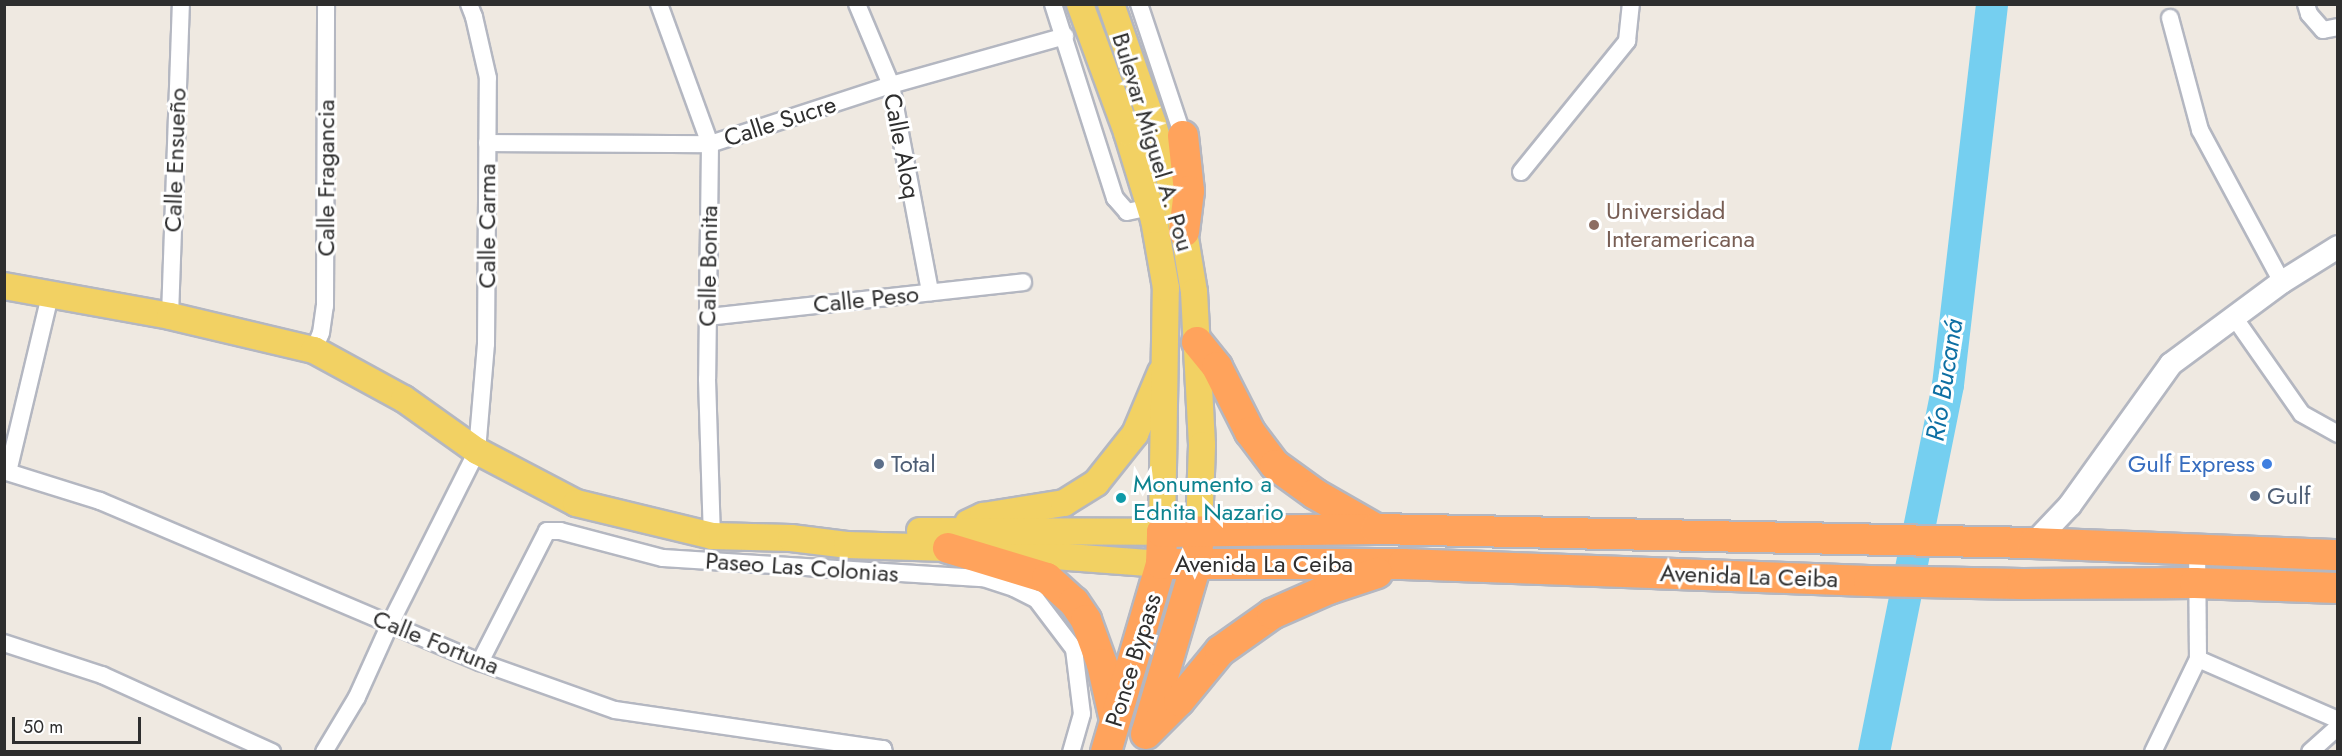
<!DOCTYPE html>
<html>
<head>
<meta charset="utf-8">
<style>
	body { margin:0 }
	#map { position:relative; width:2342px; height:756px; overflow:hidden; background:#efe9e1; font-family:Jost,sans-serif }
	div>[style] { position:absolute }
	.river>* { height:32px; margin:-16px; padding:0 16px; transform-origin:16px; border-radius:16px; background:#75cff0 }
	.roads { filter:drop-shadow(2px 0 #b4b7c1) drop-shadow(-2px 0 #b4b7c1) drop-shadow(0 2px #b4b7c1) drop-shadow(0 -2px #b4b7c1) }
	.street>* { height:16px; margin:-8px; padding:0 8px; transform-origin:8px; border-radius:8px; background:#fff }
	.secondary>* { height:22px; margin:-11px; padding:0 11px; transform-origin:11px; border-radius:11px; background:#fff }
	.primary>* { height:26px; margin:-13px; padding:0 13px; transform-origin:13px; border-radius:13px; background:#f2d163 }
	.highway>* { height:30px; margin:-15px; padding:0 15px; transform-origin:15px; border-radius:15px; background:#ffa35c }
	.dots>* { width:16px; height:16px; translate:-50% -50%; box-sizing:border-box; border:3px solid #fff; border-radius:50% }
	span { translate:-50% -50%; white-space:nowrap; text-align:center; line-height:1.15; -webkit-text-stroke:6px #fff; paint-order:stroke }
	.street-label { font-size:24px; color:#2e2e2e }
	.education-label { font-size:24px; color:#785e54 }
	.left { translate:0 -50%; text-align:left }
	.service-label { font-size:24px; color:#4e5e75 }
	.shop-label { font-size:24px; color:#366cbe }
	.right { translate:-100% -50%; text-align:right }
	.culture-label { font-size:24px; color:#0d838f }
	.water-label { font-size:26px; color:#0d6fa3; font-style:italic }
	.frame { position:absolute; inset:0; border:6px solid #2e2e2e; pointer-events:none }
	.scale { position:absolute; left:12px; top:717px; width:129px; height:27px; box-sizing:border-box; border:3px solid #2e2e2e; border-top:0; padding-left:8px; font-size:18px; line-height:21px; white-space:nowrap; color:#2e2e2e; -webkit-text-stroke:4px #fff; paint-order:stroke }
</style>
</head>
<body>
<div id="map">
	<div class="river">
		<i style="left:1874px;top:752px;width:374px;rotate:-78.6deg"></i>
		<i style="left:1948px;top:385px;width:384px;rotate:-83.4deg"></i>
	</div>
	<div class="roads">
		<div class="street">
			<i style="left:659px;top:4px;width:149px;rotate:70deg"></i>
			<i style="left:710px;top:144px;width:235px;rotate:90.7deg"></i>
			<i style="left:707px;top:379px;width:157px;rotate:88.2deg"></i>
			<i style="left:857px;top:4px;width:88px;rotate:67.2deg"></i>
			<i style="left:891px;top:85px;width:211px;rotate:79.3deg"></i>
			<i style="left:1053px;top:4px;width:204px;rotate:72.3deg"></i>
			<i style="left:1115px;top:198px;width:18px;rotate:49deg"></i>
			<i style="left:1127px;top:212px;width:24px;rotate:-12deg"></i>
			<i style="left:1139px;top:4px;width:139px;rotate:71.6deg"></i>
			<i style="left:2306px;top:4px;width:10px;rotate:73deg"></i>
			<i style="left:2309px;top:14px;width:21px;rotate:49deg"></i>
			<i style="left:2323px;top:30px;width:15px;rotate:-11deg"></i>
			<i style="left:2170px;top:18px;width:116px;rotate:75deg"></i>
			<i style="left:2200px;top:130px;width:173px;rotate:61.7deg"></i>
			<i style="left:487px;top:143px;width:223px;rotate:0.3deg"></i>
			<i style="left:710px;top:144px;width:190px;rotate:-18.1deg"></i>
			<i style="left:891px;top:85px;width:181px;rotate:-15.7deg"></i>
			<i style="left:1521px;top:172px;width:169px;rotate:-51deg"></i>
			<i style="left:1627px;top:41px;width:37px;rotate:-84deg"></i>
			<i style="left:170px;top:316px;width:312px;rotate:-88deg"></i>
			<i style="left:708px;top:317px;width:317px;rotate:-6.3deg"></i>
			<i style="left:2234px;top:317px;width:118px;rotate:55deg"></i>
			<i style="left:2302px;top:414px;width:41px;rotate:29.1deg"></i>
			<i style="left:314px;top:350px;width:18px;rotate:-68deg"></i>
			<i style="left:321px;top:333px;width:27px;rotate:-82deg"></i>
			<i style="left:325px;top:306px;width:302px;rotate:-89.8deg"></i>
			<i style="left:4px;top:471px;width:101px;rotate:17.4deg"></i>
			<i style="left:100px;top:501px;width:413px;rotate:23deg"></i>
			<i style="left:480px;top:662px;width:143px;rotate:19.6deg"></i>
			<i style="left:615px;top:710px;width:271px;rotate:8.3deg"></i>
			<i style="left:883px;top:749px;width:3px;rotate:72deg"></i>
			<i style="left:8px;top:472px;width:181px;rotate:-76.6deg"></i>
			<i style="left:4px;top:643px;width:103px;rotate:18.1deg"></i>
			<i style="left:102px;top:675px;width:187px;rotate:24.4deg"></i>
			<i style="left:2198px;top:659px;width:153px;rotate:23.5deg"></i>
			<i style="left:480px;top:662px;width:147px;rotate:-62.9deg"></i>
			<i style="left:547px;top:531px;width:13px"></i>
			<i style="left:560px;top:531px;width:106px;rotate:14.7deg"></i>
			<i style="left:663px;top:558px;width:321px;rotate:3.6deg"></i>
			<i style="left:983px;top:578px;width:33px;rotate:18deg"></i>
			<i style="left:1014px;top:588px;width:25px;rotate:27deg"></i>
			<i style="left:1036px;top:599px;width:63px;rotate:52.8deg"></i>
			<i style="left:1074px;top:649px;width:65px;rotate:83deg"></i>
			<i style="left:1082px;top:714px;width:40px;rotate:106deg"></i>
			<i style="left:324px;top:752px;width:64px;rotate:-59deg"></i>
			<i style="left:357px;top:697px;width:80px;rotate:-65.7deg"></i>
			<i style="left:390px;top:624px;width:194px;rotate:-63.3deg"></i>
			<i style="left:477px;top:451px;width:107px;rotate:-85.2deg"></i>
			<i style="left:486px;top:344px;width:266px;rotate:-89.6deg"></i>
			<i style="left:488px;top:78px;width:63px;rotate:-102.9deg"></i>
			<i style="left:474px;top:17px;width:14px;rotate:-111deg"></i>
			<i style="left:2153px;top:752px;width:103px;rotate:-64.2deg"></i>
			<i style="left:2198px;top:659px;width:109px;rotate:-90.5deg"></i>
			<i style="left:2310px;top:752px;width:38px;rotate:-42deg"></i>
		</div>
		<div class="secondary">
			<i style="left:2034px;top:543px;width:52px;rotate:-46.5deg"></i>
			<i style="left:2070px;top:505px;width:173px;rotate:-54.4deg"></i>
			<i style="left:2171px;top:364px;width:138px;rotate:-36.5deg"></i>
			<i style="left:2282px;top:282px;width:66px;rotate:-32deg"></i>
		</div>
		<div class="primary">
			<i style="left:1111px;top:4px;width:127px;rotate:70.7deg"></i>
			<i style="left:1153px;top:124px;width:70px;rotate:73.4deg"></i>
			<i style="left:1173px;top:191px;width:42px;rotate:75deg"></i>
			<i style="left:1184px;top:232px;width:61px;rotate:80.5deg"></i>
			<i style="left:1194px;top:292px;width:153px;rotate:87deg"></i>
			<i style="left:1202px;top:445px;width:86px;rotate:92deg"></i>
			<i style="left:4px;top:286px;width:169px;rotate:10.2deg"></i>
			<i style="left:170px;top:316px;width:148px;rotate:13.3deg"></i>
			<i style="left:314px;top:350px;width:102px;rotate:28.6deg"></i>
			<i style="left:404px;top:399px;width:90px;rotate:35.5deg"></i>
			<i style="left:477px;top:451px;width:112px;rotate:27.7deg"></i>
			<i style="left:576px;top:503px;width:140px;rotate:13.6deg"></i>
			<i style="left:712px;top:536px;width:79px;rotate:1.5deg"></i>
			<i style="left:791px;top:538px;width:56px;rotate:7.1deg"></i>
			<i style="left:847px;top:545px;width:101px;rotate:1.7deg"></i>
			<i style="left:948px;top:548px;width:214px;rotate:4.3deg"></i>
			<i style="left:968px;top:523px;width:17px;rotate:-25deg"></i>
			<i style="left:983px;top:516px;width:82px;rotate:-9.1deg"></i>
			<i style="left:1064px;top:503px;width:38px;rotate:-32deg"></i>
			<i style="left:1096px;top:483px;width:63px;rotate:-51.5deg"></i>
			<i style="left:1135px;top:434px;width:67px;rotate:-67.2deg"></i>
			<i style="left:920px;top:531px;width:242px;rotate:0.2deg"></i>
			<i style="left:1162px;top:532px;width:244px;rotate:-89.1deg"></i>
			<i style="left:1166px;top:288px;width:69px;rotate:-100deg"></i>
			<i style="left:1154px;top:220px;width:92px;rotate:-107.1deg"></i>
			<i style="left:1127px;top:132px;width:136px;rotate:-110.2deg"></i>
		</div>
		<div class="highway">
			<i style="left:1183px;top:136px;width:55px;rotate:83.8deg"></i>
			<i style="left:1189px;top:191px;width:41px;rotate:97deg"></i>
			<i style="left:1197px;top:342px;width:32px;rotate:51deg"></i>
			<i style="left:1217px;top:367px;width:73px;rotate:63.1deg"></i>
			<i style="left:1250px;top:432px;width:41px;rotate:52.9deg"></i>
			<i style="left:1275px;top:465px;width:49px;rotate:35.9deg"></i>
			<i style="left:1315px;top:494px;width:70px;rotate:29.8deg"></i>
			<i style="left:948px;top:548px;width:103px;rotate:16.9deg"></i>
			<i style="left:1047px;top:578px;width:36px;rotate:42deg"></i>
			<i style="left:1074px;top:602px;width:22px;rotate:56deg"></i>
			<i style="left:1086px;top:620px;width:47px;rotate:70deg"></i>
			<i style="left:1102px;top:664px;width:53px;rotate:77deg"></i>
			<i style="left:1161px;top:564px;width:242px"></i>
			<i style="left:1403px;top:564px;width:466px;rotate:2.1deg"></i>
			<i style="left:1869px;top:581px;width:153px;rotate:1.1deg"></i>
			<i style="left:2022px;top:584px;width:173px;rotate:-0.3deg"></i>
			<i style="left:2195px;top:583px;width:143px;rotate:2deg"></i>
			<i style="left:1147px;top:731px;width:174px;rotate:-73.6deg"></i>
			<i style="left:1196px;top:564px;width:18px;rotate:-84deg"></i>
			<i style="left:1146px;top:734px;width:47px;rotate:-45deg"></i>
			<i style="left:1179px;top:701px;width:65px;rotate:-50.6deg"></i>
			<i style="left:1220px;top:651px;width:64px;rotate:-35.4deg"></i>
			<i style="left:1272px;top:614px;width:62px;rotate:-23.7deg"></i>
			<i style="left:1329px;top:589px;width:51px;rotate:-18.4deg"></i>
			<i style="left:1106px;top:752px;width:196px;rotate:-73.7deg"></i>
			<i style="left:1161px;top:564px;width:32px;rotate:-88deg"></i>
			<i style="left:1162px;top:532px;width:214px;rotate:-0.8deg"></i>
			<i style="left:1376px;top:529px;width:658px;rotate:1.22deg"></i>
			<i style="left:2034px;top:543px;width:304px;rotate:2.3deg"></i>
		</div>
	</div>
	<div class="dots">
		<i style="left:1594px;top:225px;background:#8d6e63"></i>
		<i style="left:879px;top:464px;background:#5c6f8a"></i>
		<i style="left:2267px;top:464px;background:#3f7fe0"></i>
		<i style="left:2255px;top:496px;background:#5c6f8a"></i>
		<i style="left:1121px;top:498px;background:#0f9aa8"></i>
	</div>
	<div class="street-label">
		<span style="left:780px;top:121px;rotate:-18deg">Calle Sucre</span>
		<span style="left:1153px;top:142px;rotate:73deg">Bulevar Miguel A. Pou</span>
		<span style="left:902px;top:146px;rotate:79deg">Calle Aloq</span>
		<span style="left:175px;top:160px;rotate:-88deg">Calle Ensueño</span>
		<span style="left:326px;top:178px;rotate:-90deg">Calle Fragancia</span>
		<span style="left:487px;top:226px;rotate:-90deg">Calle Carma</span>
		<span style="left:708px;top:266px;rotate:-89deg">Calle Bonita</span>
		<span style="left:866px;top:299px;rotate:-6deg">Calle Peso</span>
		<span style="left:1264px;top:564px">Avenida La Ceiba</span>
		<span style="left:802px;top:567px;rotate:4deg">Paseo Las Colonias</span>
		<span style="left:1749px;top:576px;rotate:2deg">Avenida La Ceiba</span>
		<span style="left:436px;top:642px;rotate:22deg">Calle Fortuna</span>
		<span style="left:1133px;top:660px;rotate:-73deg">Ponce Bypass</span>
	</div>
	<div class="education-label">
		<span class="left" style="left:1606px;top:225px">Universidad<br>Interamericana</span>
	</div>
	<div class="service-label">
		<span class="left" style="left:891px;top:464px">Total</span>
		<span class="left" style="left:2267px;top:496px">Gulf</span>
	</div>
	<div class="shop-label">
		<span class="right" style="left:2255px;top:464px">Gulf Express</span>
	</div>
	<div class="culture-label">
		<span class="left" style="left:1133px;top:498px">Monumento a<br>Ednita Nazario</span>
	</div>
	<div class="water-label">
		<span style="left:1945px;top:380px;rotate:-81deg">Río Bucaná</span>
	</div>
	<div class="frame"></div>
	<div class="scale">50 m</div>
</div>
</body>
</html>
